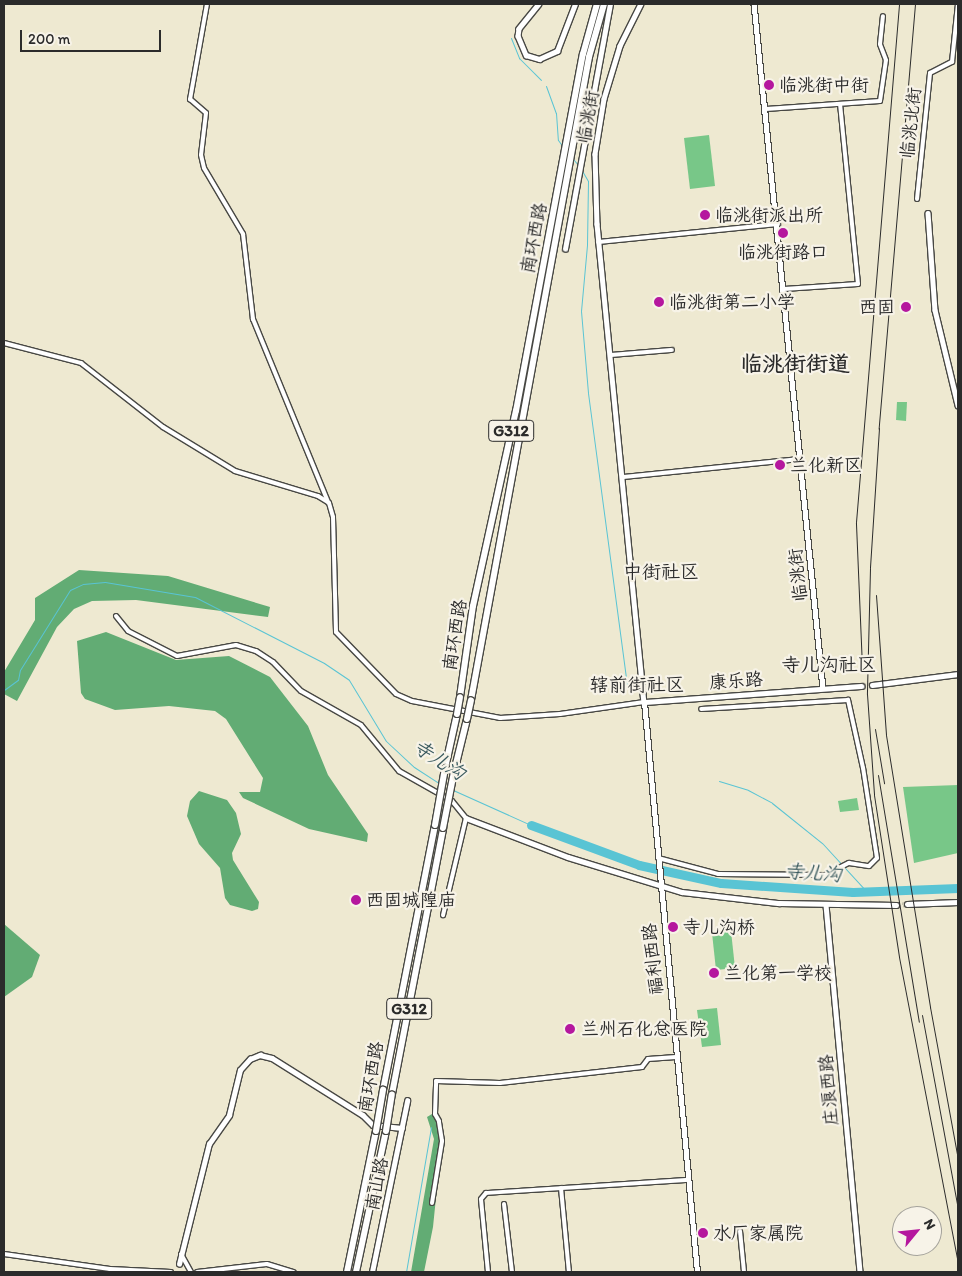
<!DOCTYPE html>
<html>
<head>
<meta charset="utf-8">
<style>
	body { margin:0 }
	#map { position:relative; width:962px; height:1276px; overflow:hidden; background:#eee9d1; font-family:Itim,"LXGW WenKai TC",sans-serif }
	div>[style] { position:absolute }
	.green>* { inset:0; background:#78c788 }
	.forest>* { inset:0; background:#62ac74 }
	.stream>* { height:1px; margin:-0.5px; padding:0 0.5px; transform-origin:0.5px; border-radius:0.5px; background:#59c4d4 }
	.river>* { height:9px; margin:-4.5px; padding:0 4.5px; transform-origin:4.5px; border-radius:4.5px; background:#59c4d4 }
	.tertiary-tunnel>* { height:4.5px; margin-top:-2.25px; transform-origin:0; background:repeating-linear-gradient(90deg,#c7c3b0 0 4.5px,transparent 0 6.5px) }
	.secondary-tunnel>* { height:5px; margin-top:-2.5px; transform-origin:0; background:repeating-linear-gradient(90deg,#c7c3b0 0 5px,transparent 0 7.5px) }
	.roads { filter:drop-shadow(1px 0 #484844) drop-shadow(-1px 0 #484844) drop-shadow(0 1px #484844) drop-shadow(0 -1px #484844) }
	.minor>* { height:4px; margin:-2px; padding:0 2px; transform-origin:2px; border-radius:2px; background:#fff }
	.tertiary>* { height:4.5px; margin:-2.25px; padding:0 2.25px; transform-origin:2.25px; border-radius:2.25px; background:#fff }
	.secondary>* { height:5px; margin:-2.5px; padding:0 2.5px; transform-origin:2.5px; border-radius:2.5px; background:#fff }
	.trunk>* { height:6px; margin:-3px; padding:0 3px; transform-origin:3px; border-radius:3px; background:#fff }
	.rail>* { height:1px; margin:-0.5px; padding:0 0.5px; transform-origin:0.5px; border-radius:0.5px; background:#2b2b2b }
	.bridges { filter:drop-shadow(1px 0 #484844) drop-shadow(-1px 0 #484844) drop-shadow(0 1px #484844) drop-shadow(0 -1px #484844) }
	.trunk-bridge>* { height:6px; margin:-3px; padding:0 3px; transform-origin:3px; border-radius:3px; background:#fff }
	.dots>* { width:14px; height:14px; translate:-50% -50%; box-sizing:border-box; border:2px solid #f7f3e8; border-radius:50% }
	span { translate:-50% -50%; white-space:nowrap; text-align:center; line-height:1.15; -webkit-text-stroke:4.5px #f7f3e8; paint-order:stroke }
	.shield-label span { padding:1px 4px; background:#f7f3e8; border:1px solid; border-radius:4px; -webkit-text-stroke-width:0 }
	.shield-label { font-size:16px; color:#2b2b2b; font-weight:700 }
	.poi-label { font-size:18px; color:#2b2b2b }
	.left { translate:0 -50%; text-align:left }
	.right { translate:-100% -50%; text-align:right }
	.street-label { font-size:18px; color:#2b2b2b }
	.neighbourhood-label { font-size:19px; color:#2b2b2b }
	.water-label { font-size:19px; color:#39595e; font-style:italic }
	.district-label { font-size:22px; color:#2b2b2b; font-weight:700 }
	.frame { position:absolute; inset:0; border:5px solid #2b2b2b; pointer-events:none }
	.north { position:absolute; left:892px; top:1206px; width:50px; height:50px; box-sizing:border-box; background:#f7f3e8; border:1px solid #a5a39c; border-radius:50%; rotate:62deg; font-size:14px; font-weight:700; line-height:20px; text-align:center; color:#2b2b2b }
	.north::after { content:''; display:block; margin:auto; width:18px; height:22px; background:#b5179e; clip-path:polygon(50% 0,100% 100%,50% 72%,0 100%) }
	.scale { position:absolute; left:20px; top:30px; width:141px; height:22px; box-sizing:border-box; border:2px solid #2b2b2b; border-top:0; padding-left:6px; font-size:15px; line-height:18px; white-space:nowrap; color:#2b2b2b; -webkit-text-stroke:4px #f7f3e8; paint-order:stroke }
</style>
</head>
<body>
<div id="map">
	<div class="green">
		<i style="clip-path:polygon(709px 135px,715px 186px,690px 189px,684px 138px)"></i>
		<i style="clip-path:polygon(897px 402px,907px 402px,906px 421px,896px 420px)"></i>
		<i style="clip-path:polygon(958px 785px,958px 853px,914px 863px,903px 787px)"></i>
		<i style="clip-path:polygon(857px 798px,859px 810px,840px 812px,838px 801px)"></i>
		<i style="clip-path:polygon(731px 931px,735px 968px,716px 970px,712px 933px)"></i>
		<i style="clip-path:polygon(717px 1008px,721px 1045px,702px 1047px,697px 1010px)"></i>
	</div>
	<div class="forest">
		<i style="clip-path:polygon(79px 570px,168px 576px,270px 607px,268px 617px,136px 600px,92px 601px,74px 609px,57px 627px,17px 701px,4px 694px,4px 672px,35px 620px,35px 598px)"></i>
		<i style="clip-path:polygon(106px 632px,176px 660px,229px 656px,270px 677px,308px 726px,328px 775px,368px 834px,367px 842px,309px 829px,243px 798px,239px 792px,260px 792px,263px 778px,226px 719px,215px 711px,169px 706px,115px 710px,85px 699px,81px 693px,77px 641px)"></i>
		<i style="clip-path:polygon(199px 791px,227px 800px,236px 813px,241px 834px,232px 853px,233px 860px,259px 902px,258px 909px,252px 911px,230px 905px,225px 898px,220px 868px,199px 844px,187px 816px,190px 801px)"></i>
		<i style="clip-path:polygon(4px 924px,40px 955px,32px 977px,4px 997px)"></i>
		<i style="clip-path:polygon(432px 1114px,439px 1119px,443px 1129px,433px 1227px,424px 1272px,411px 1272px,434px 1139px,427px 1117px)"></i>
	</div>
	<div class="stream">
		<i style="left:511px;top:38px;width:22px;rotate:68deg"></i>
		<i style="left:519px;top:58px;width:31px;rotate:45deg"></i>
		<i style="left:546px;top:86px;width:29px;rotate:70deg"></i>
		<i style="left:556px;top:113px;width:27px;rotate:86deg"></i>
		<i style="left:558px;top:140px;width:9px;rotate:54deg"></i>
		<i style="left:573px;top:159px;width:9px;rotate:49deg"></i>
		<i style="left:581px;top:169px;width:14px;rotate:60deg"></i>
		<i style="left:588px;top:181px;width:64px;rotate:90.9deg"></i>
		<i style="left:587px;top:245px;width:66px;rotate:95.2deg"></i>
		<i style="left:581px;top:311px;width:82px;rotate:85.1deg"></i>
		<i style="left:588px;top:393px;width:297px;rotate:82.4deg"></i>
		<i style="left:4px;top:690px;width:17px;rotate:-36deg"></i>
		<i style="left:18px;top:680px;width:10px;rotate:-79deg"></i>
		<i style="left:20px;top:670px;width:94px;rotate:-58deg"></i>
		<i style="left:70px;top:590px;width:14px;rotate:-25deg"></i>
		<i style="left:83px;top:584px;width:22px;rotate:-5deg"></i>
		<i style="left:105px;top:582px;width:91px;rotate:9.5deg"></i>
		<i style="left:195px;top:597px;width:145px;rotate:27.1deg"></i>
		<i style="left:324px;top:663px;width:30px;rotate:34deg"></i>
		<i style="left:349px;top:680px;width:71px;rotate:58.8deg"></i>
		<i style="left:386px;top:741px;width:38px;rotate:43deg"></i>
		<i style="left:414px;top:767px;width:31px;rotate:33deg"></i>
		<i style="left:719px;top:781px;width:30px;rotate:17deg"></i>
		<i style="left:748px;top:790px;width:27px;rotate:28deg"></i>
		<i style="left:772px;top:803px;width:65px;rotate:38.8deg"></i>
		<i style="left:823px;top:844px;width:64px;rotate:47.5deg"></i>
		<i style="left:453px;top:790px;width:85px;rotate:24.2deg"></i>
		<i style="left:406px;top:1272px;width:147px;rotate:-80.2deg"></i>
	</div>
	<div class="river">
		<i style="left:531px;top:825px;width:115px;rotate:20.3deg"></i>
		<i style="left:639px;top:865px;width:84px;rotate:12.4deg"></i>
		<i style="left:721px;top:883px;width:132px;rotate:3.9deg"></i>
		<i style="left:853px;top:892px;width:105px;rotate:-2.2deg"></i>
	</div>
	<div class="tertiary-tunnel">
		<i style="left:896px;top:905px;width:11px;rotate:-5deg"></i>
	</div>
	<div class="secondary-tunnel">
		<i style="left:861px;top:686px;width:11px;rotate:-5deg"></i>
	</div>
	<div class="roads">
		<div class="minor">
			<i style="left:207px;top:4px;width:97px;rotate:100.1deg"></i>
			<i style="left:190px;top:99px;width:21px;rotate:41deg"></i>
			<i style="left:206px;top:113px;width:42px;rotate:96.8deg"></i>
			<i style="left:201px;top:155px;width:13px;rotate:77deg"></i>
			<i style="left:204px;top:168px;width:77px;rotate:59.4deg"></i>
			<i style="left:243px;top:234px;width:86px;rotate:83.3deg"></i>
			<i style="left:253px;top:319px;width:198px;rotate:67.7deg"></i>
			<i style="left:766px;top:109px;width:114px;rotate:-4deg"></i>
			<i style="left:880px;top:101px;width:41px;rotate:-81.7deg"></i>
			<i style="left:886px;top:60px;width:17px;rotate:-111deg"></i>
			<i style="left:880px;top:44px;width:28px;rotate:-84deg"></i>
			<i style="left:917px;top:199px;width:127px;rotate:-84.1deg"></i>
			<i style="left:930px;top:73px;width:25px;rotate:-27deg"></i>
			<i style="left:952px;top:62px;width:58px;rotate:-84.1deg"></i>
			<i style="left:598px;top:242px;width:181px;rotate:-5.7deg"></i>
			<i style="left:784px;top:289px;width:74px;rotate:-3.9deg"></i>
			<i style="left:858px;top:284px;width:181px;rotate:-95.7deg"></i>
			<i style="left:4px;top:343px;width:80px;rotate:14.6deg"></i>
			<i style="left:81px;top:363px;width:104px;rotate:38deg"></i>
			<i style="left:163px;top:427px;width:84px;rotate:31.4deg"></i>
			<i style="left:235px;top:471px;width:87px;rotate:16.8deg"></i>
			<i style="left:318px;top:496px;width:13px;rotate:32deg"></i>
			<i style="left:329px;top:503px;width:15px;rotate:74deg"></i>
			<i style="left:333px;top:517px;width:115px;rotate:88.5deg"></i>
			<i style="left:336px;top:632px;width:86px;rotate:45.9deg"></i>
			<i style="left:396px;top:694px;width:17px;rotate:24deg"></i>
			<i style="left:412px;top:701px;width:90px;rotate:10.9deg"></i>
			<i style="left:500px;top:718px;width:60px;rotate:-3.8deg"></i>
			<i style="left:560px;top:714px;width:85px;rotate:-8.1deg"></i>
			<i style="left:610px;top:355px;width:62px;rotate:-4.6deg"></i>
			<i style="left:623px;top:477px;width:178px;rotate:-5.8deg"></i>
			<i style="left:116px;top:616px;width:19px;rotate:51deg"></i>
			<i style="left:128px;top:631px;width:55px;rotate:27deg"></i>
			<i style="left:177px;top:656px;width:60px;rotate:-10.6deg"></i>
			<i style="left:236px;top:645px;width:21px;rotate:17deg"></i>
			<i style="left:256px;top:651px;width:20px;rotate:33deg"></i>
			<i style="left:273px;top:662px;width:40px;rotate:46deg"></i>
			<i style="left:301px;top:691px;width:69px;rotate:29.5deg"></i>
			<i style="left:361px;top:725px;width:60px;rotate:50.4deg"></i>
			<i style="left:399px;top:771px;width:61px;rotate:29.5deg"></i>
			<i style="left:452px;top:801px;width:22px;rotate:51deg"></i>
			<i style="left:466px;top:818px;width:100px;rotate:103.3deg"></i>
			<i style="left:658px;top:858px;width:62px;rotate:14.9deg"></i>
			<i style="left:718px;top:874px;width:107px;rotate:0.5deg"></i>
			<i style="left:825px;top:875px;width:27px;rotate:-27deg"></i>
			<i style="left:849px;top:863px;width:20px;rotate:9deg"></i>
			<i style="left:869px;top:866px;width:11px;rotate:-45deg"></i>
			<i style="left:877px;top:858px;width:91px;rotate:-98.8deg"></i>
			<i style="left:863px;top:768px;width:70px;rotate:-102.4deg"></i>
			<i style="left:848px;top:700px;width:147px;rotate:176.5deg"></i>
			<i style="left:561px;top:1188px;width:84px;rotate:84.6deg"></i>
			<i style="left:432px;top:1203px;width:63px;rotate:-80.8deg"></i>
			<i style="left:442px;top:1141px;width:20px;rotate:-99deg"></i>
			<i style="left:439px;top:1121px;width:8px;rotate:-120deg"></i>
			<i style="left:435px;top:1114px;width:33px;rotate:-88deg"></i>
			<i style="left:436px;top:1081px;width:64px;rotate:1.8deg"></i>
			<i style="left:500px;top:1083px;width:143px;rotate:-6.4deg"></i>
			<i style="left:642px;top:1067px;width:10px;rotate:-53deg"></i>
			<i style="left:648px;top:1059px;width:28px;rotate:-4deg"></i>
			<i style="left:504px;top:1204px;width:68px;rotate:83.3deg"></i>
			<i style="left:740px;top:1231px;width:41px;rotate:84.4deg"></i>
			<i style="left:4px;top:1254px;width:107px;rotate:8.1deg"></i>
			<i style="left:110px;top:1269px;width:61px;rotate:2.8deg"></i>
			<i style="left:181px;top:1254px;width:21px;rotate:61deg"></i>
			<i style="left:197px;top:1272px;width:70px;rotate:-6.5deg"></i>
			<i style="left:267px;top:1264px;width:28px;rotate:17deg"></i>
			<i style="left:488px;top:1272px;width:73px;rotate:-95.5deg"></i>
			<i style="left:481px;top:1199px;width:8px;rotate:-50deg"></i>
			<i style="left:486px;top:1193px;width:202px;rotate:-3.7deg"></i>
		</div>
		<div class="tertiary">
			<i style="left:539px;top:4px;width:32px;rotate:129deg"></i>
			<i style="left:519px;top:29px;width:7px;rotate:98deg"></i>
			<i style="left:518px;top:36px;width:21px;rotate:67deg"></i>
			<i style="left:526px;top:55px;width:14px;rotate:17deg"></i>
			<i style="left:539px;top:59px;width:20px;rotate:-24deg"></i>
			<i style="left:557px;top:51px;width:50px;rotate:-69deg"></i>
			<i style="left:641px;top:4px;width:47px;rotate:116.6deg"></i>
			<i style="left:620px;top:46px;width:55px;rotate:106.8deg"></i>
			<i style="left:604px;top:99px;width:56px;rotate:99.3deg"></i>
			<i style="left:595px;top:154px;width:70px;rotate:88.4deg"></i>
			<i style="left:597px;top:224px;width:480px;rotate:84.4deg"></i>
			<i style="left:754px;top:4px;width:687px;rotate:84.24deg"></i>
			<i style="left:928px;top:213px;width:97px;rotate:85.9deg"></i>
			<i style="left:935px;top:310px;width:98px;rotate:76.4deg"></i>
			<i style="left:565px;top:249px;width:249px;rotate:-79.6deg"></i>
			<i style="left:466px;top:818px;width:109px;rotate:20.9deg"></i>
			<i style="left:568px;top:857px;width:119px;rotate:17.1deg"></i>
			<i style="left:682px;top:892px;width:98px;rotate:6.5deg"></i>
			<i style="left:779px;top:903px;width:117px;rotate:1deg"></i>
			<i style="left:907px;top:904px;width:51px;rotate:-2.2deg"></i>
			<i style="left:826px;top:905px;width:369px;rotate:84.7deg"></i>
			<i style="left:179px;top:1264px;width:124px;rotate:-76deg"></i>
			<i style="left:209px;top:1144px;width:35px;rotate:-55deg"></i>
			<i style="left:229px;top:1115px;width:46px;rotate:-76.3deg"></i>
			<i style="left:240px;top:1070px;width:15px;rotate:-48deg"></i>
			<i style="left:250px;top:1059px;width:11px;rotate:-22deg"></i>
			<i style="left:260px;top:1055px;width:12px;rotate:14deg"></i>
			<i style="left:272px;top:1058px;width:107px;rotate:32.1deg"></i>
			<i style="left:363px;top:1115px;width:14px;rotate:45deg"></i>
			<i style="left:373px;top:1125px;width:29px;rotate:6deg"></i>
			<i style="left:372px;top:1272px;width:175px;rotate:-78.4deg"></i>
		</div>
		<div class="secondary">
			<i style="left:872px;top:685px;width:87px;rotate:-7.3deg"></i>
			<i style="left:697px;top:1272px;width:572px;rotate:-95.31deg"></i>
			<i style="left:644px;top:702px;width:218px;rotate:-4.2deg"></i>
		</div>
		<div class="trunk">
			<i style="left:460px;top:697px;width:92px;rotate:-81.9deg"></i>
			<i style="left:473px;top:606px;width:200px;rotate:-77.6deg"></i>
			<i style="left:516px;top:411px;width:363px;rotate:-79.4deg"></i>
			<i style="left:583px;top:54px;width:52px;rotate:-74.4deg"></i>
			<i style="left:471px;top:700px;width:654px;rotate:-79.6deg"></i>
			<i style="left:589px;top:57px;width:55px;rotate:-74.2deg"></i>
			<i style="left:445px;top:768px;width:55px;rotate:-77.5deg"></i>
			<i style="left:454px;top:772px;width:55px;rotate:-76.2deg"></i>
			<i style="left:383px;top:1090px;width:270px;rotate:-78.9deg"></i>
			<i style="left:392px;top:1094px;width:271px;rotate:-79.1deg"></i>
			<i style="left:347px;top:1272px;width:144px;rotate:-78.4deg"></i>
			<i style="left:356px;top:1272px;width:144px;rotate:-78deg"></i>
		</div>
	</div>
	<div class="rail">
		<i style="left:915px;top:4px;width:426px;rotate:94.9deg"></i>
		<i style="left:879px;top:428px;width:140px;rotate:93.7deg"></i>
		<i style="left:870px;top:568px;width:126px;rotate:91.4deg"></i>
		<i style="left:867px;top:694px;width:101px;rotate:86deg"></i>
		<i style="left:874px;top:795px;width:164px;rotate:81.2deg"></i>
		<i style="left:899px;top:957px;width:311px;rotate:79.1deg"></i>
		<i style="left:876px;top:595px;width:140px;rotate:85.9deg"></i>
		<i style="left:886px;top:735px;width:276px;rotate:80.8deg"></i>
		<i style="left:930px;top:1007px;width:155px;rotate:79.6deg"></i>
		<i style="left:862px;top:667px;width:145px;rotate:-92.4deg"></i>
		<i style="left:856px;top:522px;width:520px;rotate:-85.25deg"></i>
		<i style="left:875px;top:729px;width:55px;rotate:80.5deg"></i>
		<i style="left:878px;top:775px;width:250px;rotate:80.6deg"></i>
		<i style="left:922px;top:1015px;width:197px;rotate:79.5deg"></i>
	</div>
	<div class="bridges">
		<div class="trunk-bridge">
			<i style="left:457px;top:714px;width:17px;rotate:-80deg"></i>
			<i style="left:467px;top:719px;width:19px;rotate:-78deg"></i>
			<i style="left:435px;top:825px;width:58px;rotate:-80deg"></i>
			<i style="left:443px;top:828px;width:57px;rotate:-78.9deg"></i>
			<i style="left:376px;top:1131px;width:42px;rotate:-80.3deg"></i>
			<i style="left:386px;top:1131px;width:37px;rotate:-81deg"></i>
		</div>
	</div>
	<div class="dots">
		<i style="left:769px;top:85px;background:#b5179e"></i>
		<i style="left:705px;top:215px;background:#b5179e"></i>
		<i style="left:783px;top:233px;background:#b5179e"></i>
		<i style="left:659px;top:302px;background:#b5179e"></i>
		<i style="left:906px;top:307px;background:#b5179e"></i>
		<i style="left:780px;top:465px;background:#b5179e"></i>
		<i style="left:356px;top:900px;background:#b5179e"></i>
		<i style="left:673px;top:927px;background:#b5179e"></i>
		<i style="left:714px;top:973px;background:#b5179e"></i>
		<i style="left:570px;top:1029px;background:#b5179e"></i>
		<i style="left:703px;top:1233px;background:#b5179e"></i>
	</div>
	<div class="shield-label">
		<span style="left:511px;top:431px">G312</span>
		<span style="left:409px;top:1009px">G312</span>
	</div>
	<div class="poi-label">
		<span class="left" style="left:779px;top:85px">临洮街中街</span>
		<span class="left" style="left:715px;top:215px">临洮街派出所</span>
		<span style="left:783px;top:252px">临洮街路口</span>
		<span class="left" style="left:669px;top:302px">临洮街第二小学</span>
		<span class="right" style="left:895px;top:307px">西固</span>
		<span class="left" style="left:790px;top:465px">兰化新区</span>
		<span class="left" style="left:366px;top:900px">西固城隍庙</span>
		<span class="left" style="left:683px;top:927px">寺儿沟桥</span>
		<span class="left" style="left:724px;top:973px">兰化第一学校</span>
		<span class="left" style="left:581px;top:1029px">兰州石化总医院</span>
		<span class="left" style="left:713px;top:1233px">水厂家属院</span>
	</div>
	<div class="street-label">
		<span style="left:588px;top:117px;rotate:-80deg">临洮街</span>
		<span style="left:911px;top:123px;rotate:-84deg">临洮北街</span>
		<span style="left:534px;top:238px;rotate:-79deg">南环西路</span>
		<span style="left:798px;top:575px;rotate:-96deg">临洮街</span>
		<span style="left:455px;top:635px;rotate:-81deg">南环西路</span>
		<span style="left:736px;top:681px;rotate:-4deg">康乐路</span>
		<span style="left:653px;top:959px;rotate:-96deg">福利西路</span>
		<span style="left:371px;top:1077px;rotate:-80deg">南环西路</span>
		<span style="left:829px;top:1090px;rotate:-95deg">庄浪西路</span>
		<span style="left:377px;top:1184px;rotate:-79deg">南山路</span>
	</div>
	<div class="neighbourhood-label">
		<span style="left:661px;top:572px">中街社区</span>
		<span style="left:829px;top:665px">寺儿沟社区</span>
		<span style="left:637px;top:685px">辖前街社区</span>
	</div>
	<div class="water-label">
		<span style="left:439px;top:760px;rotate:33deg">寺儿沟</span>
		<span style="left:813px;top:873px;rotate:4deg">寺儿沟</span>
	</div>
	<div class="district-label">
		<span style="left:795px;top:364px">临洮街街道</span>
	</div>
	<div class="frame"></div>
	<div class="north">N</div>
	<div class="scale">200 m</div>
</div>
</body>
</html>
